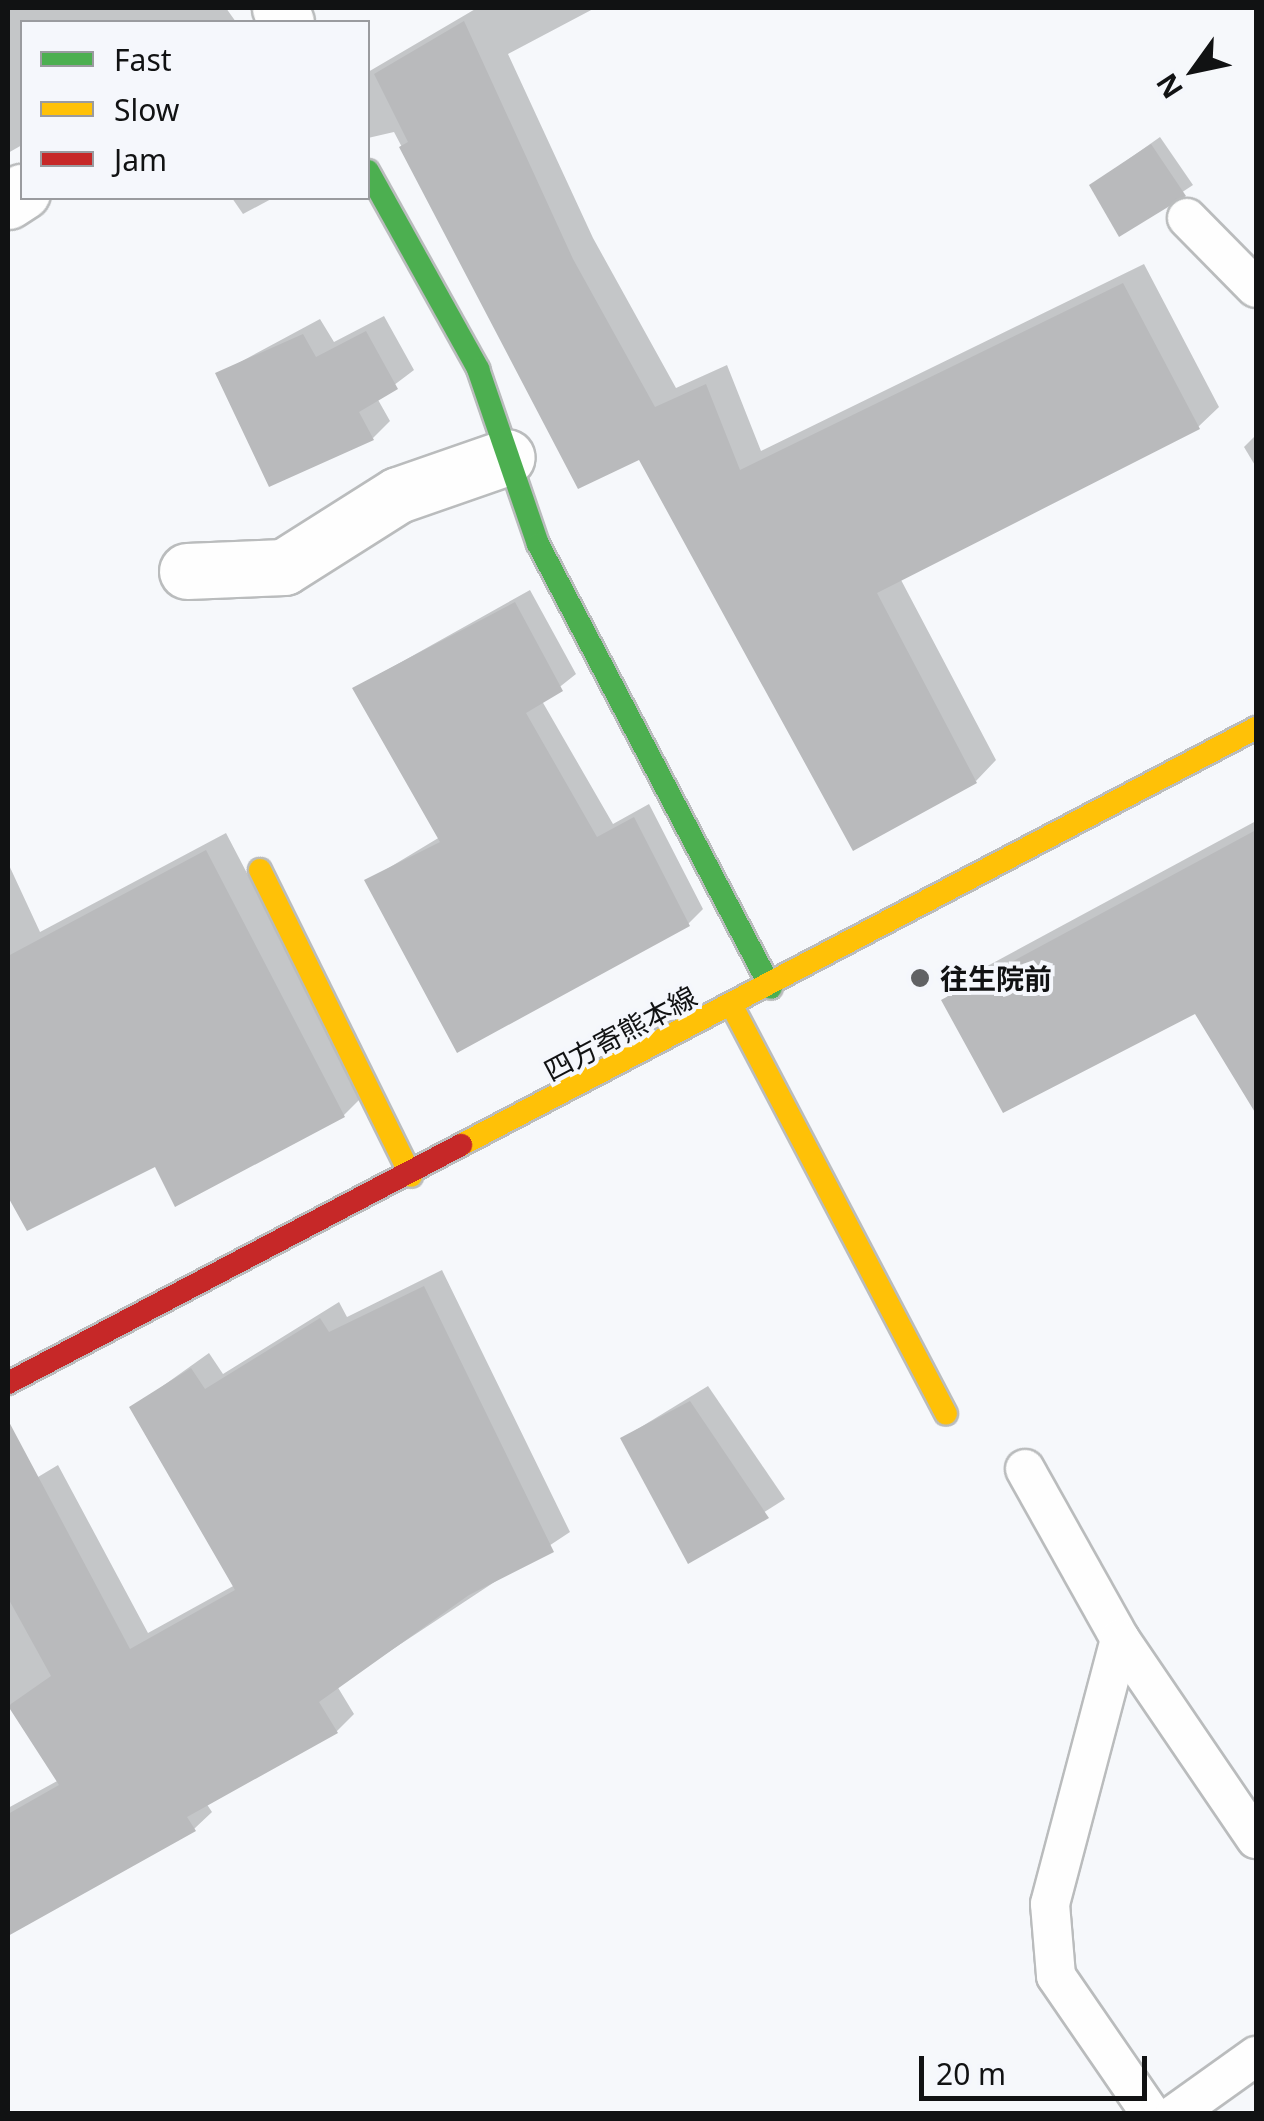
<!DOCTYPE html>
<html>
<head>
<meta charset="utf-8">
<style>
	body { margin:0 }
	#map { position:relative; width:1264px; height:2121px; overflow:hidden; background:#f6f8fb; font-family:"Noto Sans","Noto Sans JP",sans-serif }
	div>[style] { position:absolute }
	.shadow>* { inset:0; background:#0003 }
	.building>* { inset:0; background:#b9babc }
	.roads { filter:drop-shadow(2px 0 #babcbd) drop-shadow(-2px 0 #babcbd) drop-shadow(0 2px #babcbd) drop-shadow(0 -2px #babcbd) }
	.lane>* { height:38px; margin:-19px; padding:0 19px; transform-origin:19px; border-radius:19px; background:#fefefe }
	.street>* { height:55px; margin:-27.5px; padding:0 27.5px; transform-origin:27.5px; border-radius:27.5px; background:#fefefe }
	.fast>* { height:22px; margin:-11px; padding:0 11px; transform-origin:11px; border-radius:11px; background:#4caf50 }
	.slow>* { height:22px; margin:-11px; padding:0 11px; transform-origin:11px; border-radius:11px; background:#ffc107 }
	.jam>* { height:22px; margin:-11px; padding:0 11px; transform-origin:11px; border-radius:11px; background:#c62828 }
	.dots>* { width:28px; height:28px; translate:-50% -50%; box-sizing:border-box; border:5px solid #f5f7fc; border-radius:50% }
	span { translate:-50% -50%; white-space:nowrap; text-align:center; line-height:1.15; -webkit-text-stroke:8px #f5f7fc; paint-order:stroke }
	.poi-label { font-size:28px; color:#111213; font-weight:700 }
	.left { translate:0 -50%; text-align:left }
	.street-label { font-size:28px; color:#111213 }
	.frame { position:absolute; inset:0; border:10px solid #111213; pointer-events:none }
	.legend { position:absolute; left:20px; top:20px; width:350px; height:180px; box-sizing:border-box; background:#f5f7fc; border:2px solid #9a9b9f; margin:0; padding:12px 18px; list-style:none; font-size:30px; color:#111213 }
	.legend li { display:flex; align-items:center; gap:20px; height:50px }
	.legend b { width:50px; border:2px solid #9a9b9f }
	.north { position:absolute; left:1144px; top:20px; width:100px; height:100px; -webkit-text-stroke:8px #f5f7fc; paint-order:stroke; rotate:237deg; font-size:28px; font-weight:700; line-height:40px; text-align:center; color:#111213 }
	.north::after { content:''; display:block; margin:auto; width:35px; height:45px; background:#111213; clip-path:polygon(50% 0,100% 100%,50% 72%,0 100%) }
	.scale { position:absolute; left:919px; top:2056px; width:228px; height:45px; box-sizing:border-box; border:5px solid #111213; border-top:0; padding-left:12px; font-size:30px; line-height:35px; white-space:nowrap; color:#111213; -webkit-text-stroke:8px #f5f7fc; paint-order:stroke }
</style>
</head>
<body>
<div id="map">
	<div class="shadow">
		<i style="clip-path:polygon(8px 8px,226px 8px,236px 22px,22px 22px,22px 145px,8px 153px)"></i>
		<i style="clip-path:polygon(477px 8px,595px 8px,508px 54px,593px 238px,676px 388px,727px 365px,761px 451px,1144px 264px,1219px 407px,1198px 427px,900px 578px,996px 760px,976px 781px,640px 457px,580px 486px,394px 132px,368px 138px,368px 72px)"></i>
		<i style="clip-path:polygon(1160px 137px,1193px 185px,1119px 234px,1092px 185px)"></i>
		<i style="clip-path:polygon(232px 198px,273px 198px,243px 214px)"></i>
		<i style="clip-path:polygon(384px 316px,414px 370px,377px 398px,390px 421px,373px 438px,218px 374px,320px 319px,334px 342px)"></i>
		<i style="clip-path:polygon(1256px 435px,1256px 467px,1244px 447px)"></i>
		<i style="clip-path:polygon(530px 590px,576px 674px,542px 701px,613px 824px,649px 804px,703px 909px,688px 924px,367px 881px,440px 837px,355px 688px)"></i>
		<i style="clip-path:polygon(1256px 821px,1256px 1110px,1196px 1010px,944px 1000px,967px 977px)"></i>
		<i style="clip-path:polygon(226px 833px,363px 1096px,344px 1115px,156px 1164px,28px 1228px,8px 1192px,8px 863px,40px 932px)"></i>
		<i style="clip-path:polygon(442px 1270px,570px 1532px,337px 1686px,354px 1714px,337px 1731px,206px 1803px,212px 1812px,194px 1829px,8px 1929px,8px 1808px,59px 1780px,8px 1701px,8px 1495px,58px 1465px,148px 1633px,235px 1585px,132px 1408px,209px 1353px,223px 1374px,339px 1302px,347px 1317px)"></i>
		<i style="clip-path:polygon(708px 1386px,785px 1499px,689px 1560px,623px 1438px)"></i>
	</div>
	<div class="building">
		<i style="clip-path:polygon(464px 21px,573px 259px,655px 407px,706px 384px,740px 470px,1123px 283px,1200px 429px,877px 593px,977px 783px,853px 851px,639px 460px,578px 489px,399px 147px,408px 142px,374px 74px)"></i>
		<i style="clip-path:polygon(1151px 144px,1186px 196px,1119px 237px,1089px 185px)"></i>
		<i style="clip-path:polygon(366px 331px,398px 389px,359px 412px,374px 440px,269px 487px,215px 373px,303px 334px,316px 357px)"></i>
		<i style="clip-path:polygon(515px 602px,563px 691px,526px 713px,597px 837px,634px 817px,690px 926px,457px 1053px,364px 880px,440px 842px,352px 688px)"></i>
		<i style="clip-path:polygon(1256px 830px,1256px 1114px,1195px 1014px,1003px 1113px,941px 1000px)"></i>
		<i style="clip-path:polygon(206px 850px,345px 1117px,175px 1207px,155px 1167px,27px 1231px,8px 1197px,8px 956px)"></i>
		<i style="clip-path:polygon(424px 1286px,554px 1552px,469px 1595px,319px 1702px,338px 1733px,187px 1817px,196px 1831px,8px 1936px,8px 1814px,59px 1785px,8px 1706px,51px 1676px,8px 1598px,8px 1420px,130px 1649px,235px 1590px,129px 1407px,191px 1368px,205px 1389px,320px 1318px,329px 1332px)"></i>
		<i style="clip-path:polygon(690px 1401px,769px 1518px,688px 1564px,620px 1438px)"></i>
	</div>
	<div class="roads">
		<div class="lane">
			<i style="left:1187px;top:218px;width:98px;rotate:45.4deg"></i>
			<i style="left:1025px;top:1469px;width:195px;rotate:60.8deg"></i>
			<i style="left:1120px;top:1639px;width:242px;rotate:55.8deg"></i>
			<i style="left:1120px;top:1639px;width:274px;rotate:104.8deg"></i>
			<i style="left:1050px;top:1904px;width:72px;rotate:85.2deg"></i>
			<i style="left:1056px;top:1976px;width:168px;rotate:55.5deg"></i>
			<i style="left:1175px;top:2114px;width:100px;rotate:-35.6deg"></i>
		</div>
		<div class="street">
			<i style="left:280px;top:8px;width:15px;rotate:67deg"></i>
			<i style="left:8px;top:201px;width:17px;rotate:-33deg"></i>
			<i style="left:187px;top:571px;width:97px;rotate:-2.4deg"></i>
			<i style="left:284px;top:567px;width:135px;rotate:-32.3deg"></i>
			<i style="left:398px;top:495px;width:115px;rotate:-19.2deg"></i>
		</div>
		<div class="fast">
			<i style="left:368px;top:171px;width:227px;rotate:60.9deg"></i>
			<i style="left:478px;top:369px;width:185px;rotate:71.1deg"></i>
			<i style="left:538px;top:544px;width:501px;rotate:62.31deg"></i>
		</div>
		<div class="slow">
			<i style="left:260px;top:870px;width:341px;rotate:63.7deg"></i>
			<i style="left:733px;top:1008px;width:458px;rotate:62.3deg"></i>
			<i style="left:461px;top:1145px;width:898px;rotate:-27.68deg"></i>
		</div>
		<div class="jam">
			<i style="left:8px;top:1383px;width:512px;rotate:-27.72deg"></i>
		</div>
	</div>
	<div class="dots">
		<i style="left:920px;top:978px;background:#616264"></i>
	</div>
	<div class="poi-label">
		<span class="left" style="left:940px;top:978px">往生院前</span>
	</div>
	<div class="street-label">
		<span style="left:620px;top:1033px;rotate:-28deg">四方寄熊本線</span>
	</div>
	<div class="frame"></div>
	<ul class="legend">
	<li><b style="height:12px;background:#4caf50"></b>Fast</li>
	<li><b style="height:12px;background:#ffc107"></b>Slow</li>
	<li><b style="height:12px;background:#c62828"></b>Jam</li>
	</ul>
	<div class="north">N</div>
	<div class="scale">20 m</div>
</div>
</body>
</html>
